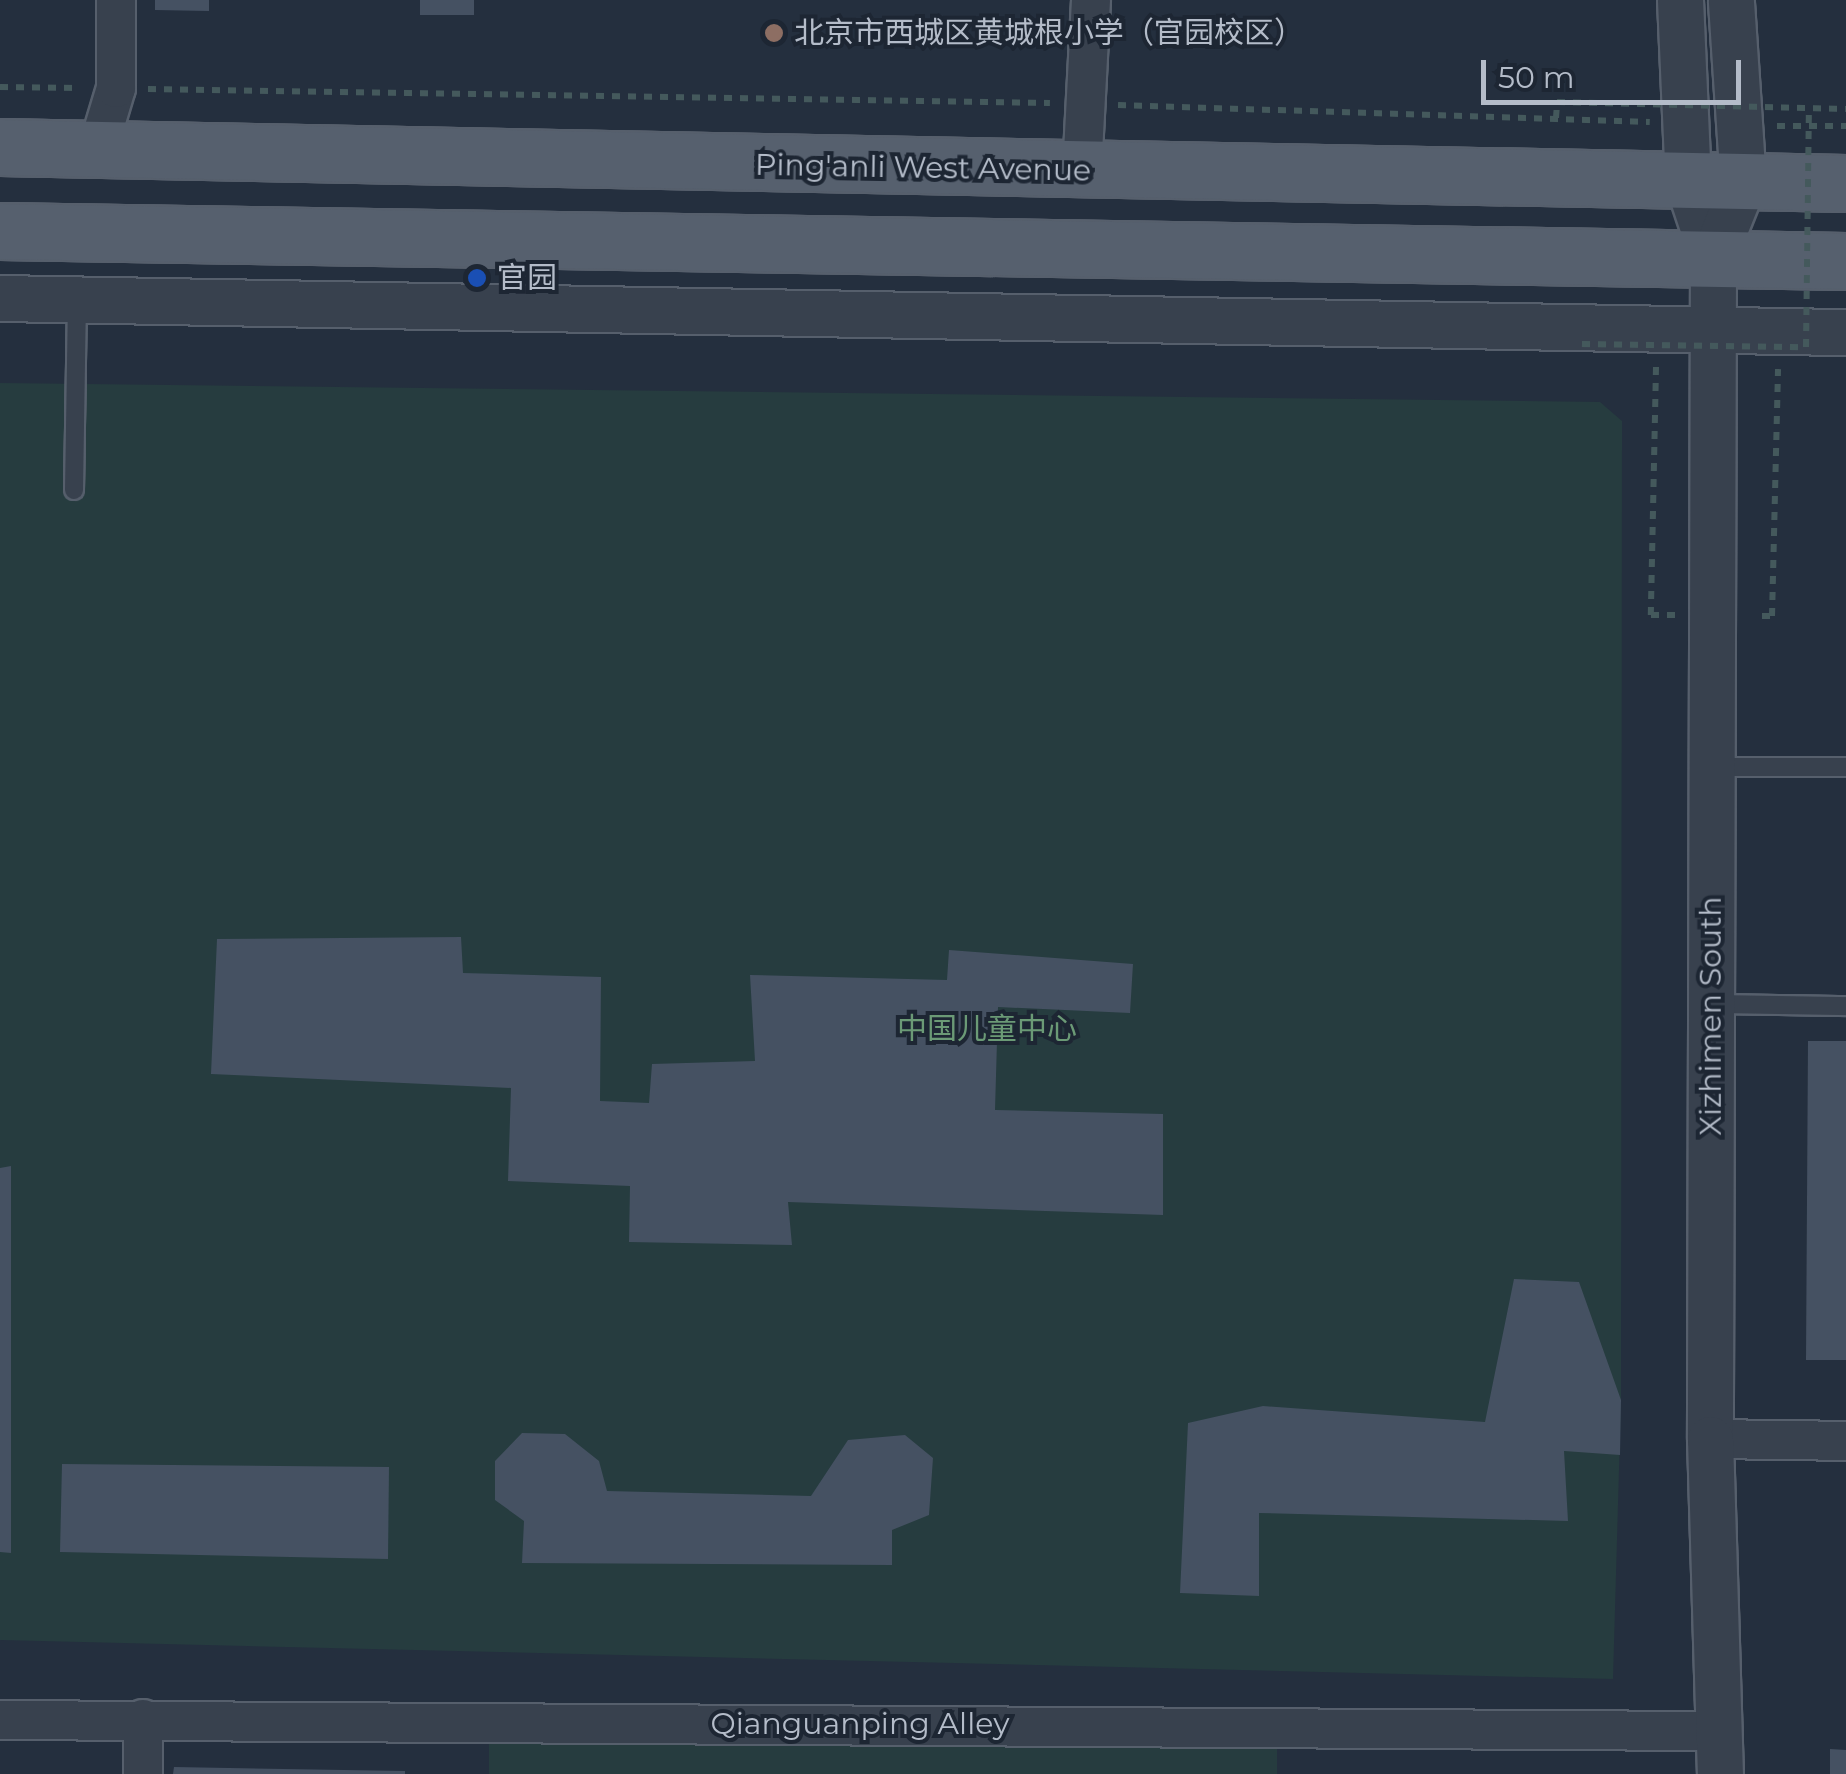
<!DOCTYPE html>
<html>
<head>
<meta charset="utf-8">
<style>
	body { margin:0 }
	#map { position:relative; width:1846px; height:1774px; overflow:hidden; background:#242f3e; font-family:Montserrat,"Noto Sans SC",sans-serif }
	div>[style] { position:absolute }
	.green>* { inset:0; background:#263c3f }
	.building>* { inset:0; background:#455162 }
	.path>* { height:6px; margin-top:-3px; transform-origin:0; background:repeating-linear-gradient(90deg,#44595c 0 8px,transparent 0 16px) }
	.roads { filter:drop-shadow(2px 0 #565f6c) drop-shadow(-2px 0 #565f6c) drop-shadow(0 2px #565f6c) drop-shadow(0 -2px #565f6c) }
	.service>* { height:18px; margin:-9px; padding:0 9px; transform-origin:9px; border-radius:9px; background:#38414e }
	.minor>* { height:38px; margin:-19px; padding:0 19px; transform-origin:19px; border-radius:19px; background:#38414e }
	.tertiary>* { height:45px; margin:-22.5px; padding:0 22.5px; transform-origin:22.5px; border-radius:22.5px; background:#38414e }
	.primary>* { height:55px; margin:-27.5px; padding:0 27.5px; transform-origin:27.5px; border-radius:27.5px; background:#56606e }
	.path-bridge>* { height:6px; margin-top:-3px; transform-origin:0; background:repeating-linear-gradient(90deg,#44595c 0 8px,transparent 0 16px) }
	.dots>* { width:28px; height:28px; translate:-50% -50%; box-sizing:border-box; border:5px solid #1d2633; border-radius:50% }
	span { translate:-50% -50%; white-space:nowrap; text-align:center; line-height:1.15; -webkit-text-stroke:8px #1d2633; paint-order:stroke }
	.poi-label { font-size:30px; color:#b4bcc9 }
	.left { translate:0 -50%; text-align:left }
	.street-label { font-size:30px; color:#b4bcc9 }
	.park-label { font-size:30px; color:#6b9a76 }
	.scale { position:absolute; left:1481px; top:60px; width:260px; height:45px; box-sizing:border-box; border:5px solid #b4bcc9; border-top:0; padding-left:12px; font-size:30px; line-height:35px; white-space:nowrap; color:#b4bcc9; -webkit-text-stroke:8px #1d2633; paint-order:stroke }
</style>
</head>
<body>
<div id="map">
	<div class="green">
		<i style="clip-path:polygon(0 383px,1600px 402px,1622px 421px,1621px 1400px,1613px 1679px,0 1640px)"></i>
		<i style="clip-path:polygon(489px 1730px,1277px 1730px,1277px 1774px,489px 1774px)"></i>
	</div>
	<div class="building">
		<i style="clip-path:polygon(155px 0,209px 0,209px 11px,155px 10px)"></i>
		<i style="clip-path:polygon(420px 0,474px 0,474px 15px,420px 15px)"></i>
		<i style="clip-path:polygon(461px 937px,463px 973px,601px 977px,600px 1101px,649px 1103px,652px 1064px,755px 1061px,750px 975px,947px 980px,949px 950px,1133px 964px,1130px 1013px,998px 1007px,995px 1110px,1163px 1114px,1163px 1215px,788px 1202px,792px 1245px,629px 1242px,630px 1186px,508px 1181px,511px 1088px,211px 1074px,217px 939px)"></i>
		<i style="clip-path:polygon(1808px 1041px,1846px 1041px,1846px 1360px,1806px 1360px)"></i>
		<i style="clip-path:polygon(11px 1166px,11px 1553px,0 1552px,0 1168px)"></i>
		<i style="clip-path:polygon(1514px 1279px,1579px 1282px,1621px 1400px,1620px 1455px,1564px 1451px,1568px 1521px,1259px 1513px,1259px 1596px,1180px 1593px,1188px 1423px,1263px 1406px,1485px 1422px)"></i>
		<i style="clip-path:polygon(522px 1433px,565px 1434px,599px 1461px,607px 1491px,811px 1496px,848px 1440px,905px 1435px,933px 1458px,929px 1515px,892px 1530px,892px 1565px,522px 1563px,524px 1521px,495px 1500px,495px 1461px)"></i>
		<i style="clip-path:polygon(62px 1464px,389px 1467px,388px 1559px,60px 1552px)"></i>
		<i style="clip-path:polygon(1830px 1749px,1846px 1750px,1846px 1774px,1830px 1774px)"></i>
		<i style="clip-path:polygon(174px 1767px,405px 1771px,405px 1774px,173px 1774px)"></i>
	</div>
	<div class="path">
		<i style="left:0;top:87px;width:80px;rotate:0.7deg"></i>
		<i style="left:148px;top:89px;width:902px;rotate:0.89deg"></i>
		<i style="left:1118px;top:105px;width:532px;rotate:1.83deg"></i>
		<i style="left:1556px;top:118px;width:16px;rotate:-86deg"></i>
		<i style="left:1777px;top:126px;width:69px"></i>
		<i style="left:1656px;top:367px;width:248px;rotate:91.2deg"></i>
		<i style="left:1651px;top:615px;width:24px"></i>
		<i style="left:1762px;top:616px;width:10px"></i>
		<i style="left:1772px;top:616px;width:247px;rotate:-88.6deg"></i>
	</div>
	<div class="roads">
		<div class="service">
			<i style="left:74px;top:490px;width:190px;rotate:-89.1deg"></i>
			<i style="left:1712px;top:767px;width:134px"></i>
			<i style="left:1712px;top:1004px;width:134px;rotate:0.9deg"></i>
		</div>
		<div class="minor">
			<i style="left:98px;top:148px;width:63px;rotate:-73.3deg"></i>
			<i style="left:116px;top:88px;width:88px;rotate:-90deg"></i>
			<i style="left:1082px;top:172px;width:172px;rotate:-87deg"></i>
			<i style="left:1710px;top:1439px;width:136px;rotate:0.8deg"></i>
			<i style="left:143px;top:1719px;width:55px;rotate:90deg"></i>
			<i style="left:0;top:1720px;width:1719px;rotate:0.37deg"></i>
		</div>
		<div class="tertiary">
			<i style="left:1680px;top:0;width:183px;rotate:87.5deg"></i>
			<i style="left:1688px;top:183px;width:79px;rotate:71.6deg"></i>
			<i style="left:1713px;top:258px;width:1181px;rotate:90.15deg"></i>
			<i style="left:1710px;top:1439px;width:335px;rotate:88.3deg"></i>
			<i style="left:1713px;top:258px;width:81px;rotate:-68.2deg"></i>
			<i style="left:1743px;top:183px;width:183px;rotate:-93.8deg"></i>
			<i style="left:0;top:298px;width:1846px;rotate:1.06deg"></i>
		</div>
		<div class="primary">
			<i style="left:0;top:147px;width:1846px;rotate:1.12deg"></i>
			<i style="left:0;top:231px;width:1846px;rotate:0.93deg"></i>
		</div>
	</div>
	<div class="path-bridge">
		<i style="left:1557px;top:102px;width:289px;rotate:1.4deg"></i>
		<i style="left:1582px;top:344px;width:224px;rotate:0.8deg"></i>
		<i style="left:1806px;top:347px;width:239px;rotate:-89.3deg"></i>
	</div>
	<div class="dots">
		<i style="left:774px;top:33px;background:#8d6e63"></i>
		<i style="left:477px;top:278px;background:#1a4fb4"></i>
	</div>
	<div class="poi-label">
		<span class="left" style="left:794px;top:33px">北京市西城区黄城根小学（官园校区）</span>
		<span class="left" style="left:497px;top:278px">官园</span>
	</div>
	<div class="street-label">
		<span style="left:923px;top:168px;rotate:1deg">Ping'anli West Avenue</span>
		<span style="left:1711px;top:1016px;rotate:-90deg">Xizhimen South</span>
		<span style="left:860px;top:1724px">Qianguanping Alley</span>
	</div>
	<div class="park-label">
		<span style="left:987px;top:1029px">中国儿童中心</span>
	</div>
	<div class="scale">50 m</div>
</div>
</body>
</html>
